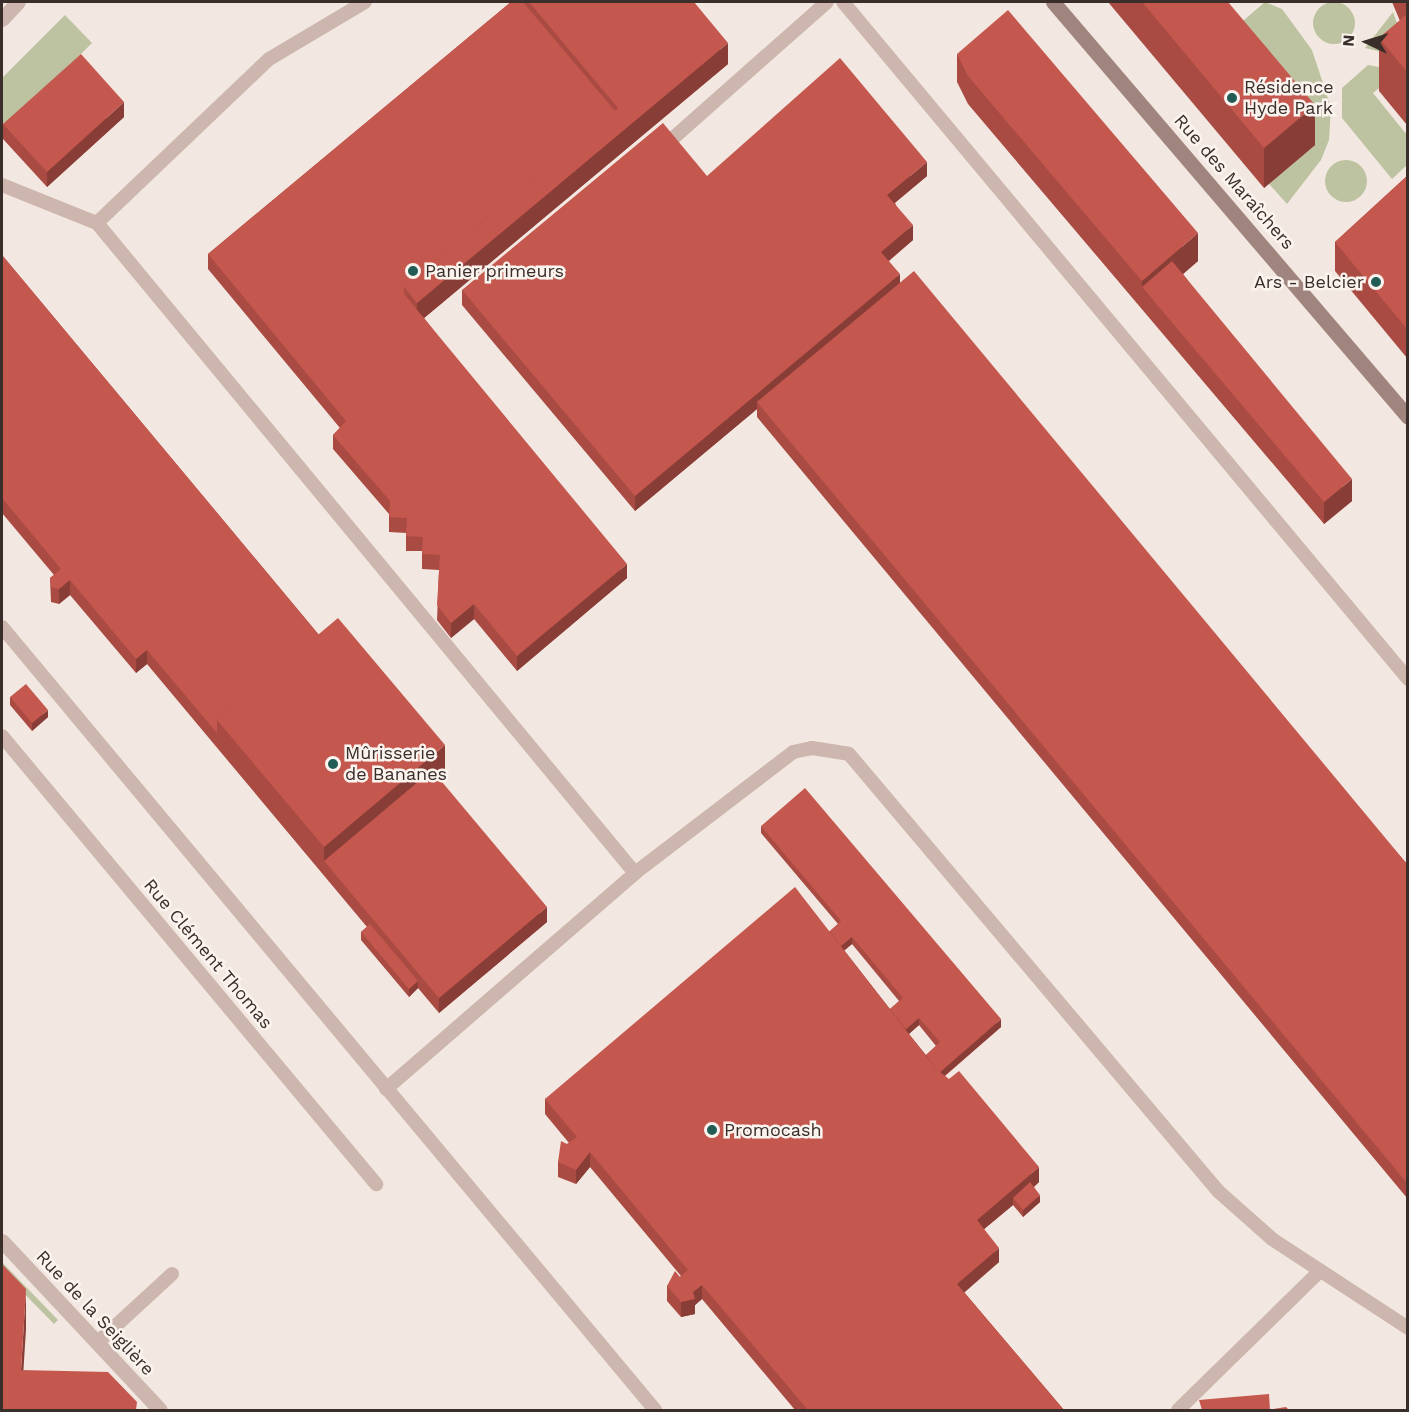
<!DOCTYPE html>
<html>
<head>
<meta charset="utf-8">
<style>
	body { margin:0 }
	#map { position:relative; width:1409px; height:1412px; overflow:hidden; background:#f3e8e1; font-family:"Work Sans",sans-serif }
	div>[style] { position:absolute }
	.green>* { inset:0; background:#bdc3a1 }
	.round { border-radius:50% }
	.service>* { height:14px; margin:-7px; padding:0 7px; transform-origin:7px; border-radius:7px; background:#ccb6ad }
	.minor>* { height:15px; margin:-7.5px; padding:0 7.5px; transform-origin:7.5px; border-radius:7.5px; background:#ccb6ad }
	.tertiary>* { height:15px; margin:-7.5px; padding:0 7.5px; transform-origin:7.5px; border-radius:7.5px; background:#ccb6ad }
	.secondary>* { height:15px; margin:-7.5px; padding:0 7.5px; transform-origin:7.5px; border-radius:7.5px; background:#a0857e }
	.wall>* { inset:0; background:#a94b43 }
	.shaded-wall>* { inset:0; background:#893d37 }
	.building>* { inset:0; background:#c4574e }
	.dots>* { width:16px; height:16px; translate:-50% -50%; box-sizing:border-box; border:3px solid #fbf3ee; border-radius:50% }
	span { translate:-50% -50%; white-space:nowrap; text-align:center; line-height:1.15; -webkit-text-stroke:5px #fbf3ee; paint-order:stroke }
	.poi-label { font-size:18px; color:#3a2e2b }
	.left { translate:0 -50%; text-align:left }
	.right { translate:-100% -50%; text-align:right }
	.street-label { font-size:18px; color:#3a2e2b }
	.frame { position:absolute; inset:0; border:3px solid #3a2e2b; pointer-events:none }
	.north { position:absolute; left:1337px; top:12px; width:60px; height:60px; -webkit-text-stroke:4px #fbf3ee; paint-order:stroke; rotate:274deg; font-size:16px; font-weight:700; line-height:24px; text-align:center; color:#3a2e2b }
	.north::after { content:''; display:block; margin:auto; width:21px; height:27px; background:#3a2e2b; clip-path:polygon(50% 0,100% 100%,50% 72%,0 100%) }
</style>
</head>
<body>
<div id="map">
	<div class="green">
		<i class="round" style="left:1313px;top:2px;width:42px;height:42px"></i>
		<i style="clip-path:polygon(1265px 2px,1282px 9px,1312px 50px,1331px 107px,1329px 140px,1321px 160px,1287px 204px,1269px 184px,1224px 37px)"></i>
		<i style="clip-path:polygon(1393px 12px,1407px 50px,1407px 58px,1365px 48px)"></i>
		<i style="clip-path:polygon(65px 15px,92px 43px,2px 133px,2px 78px)"></i>
		<i style="clip-path:polygon(1368px 65px,1400px 71px,1373px 93px,1407px 135px,1407px 165px,1392px 179px,1342px 118px,1342px 88px)"></i>
		<i class="round" style="left:1325px;top:160px;width:42px;height:42px"></i>
		<i style="clip-path:polygon(2px 1262px,58px 1320px,54px 1324px,2px 1271px)"></i>
	</div>
	<div class="service">
		<i style="left:365px;top:2px;width:112px;rotate:149.3deg"></i>
		<i style="left:269px;top:59px;width:238px;rotate:136.4deg"></i>
		<i style="left:97px;top:223px;width:844px;rotate:50.39deg"></i>
		<i style="left:635px;top:873px;width:199px;rotate:-37.4deg"></i>
		<i style="left:793px;top:752px;width:19px;rotate:-12deg"></i>
		<i style="left:812px;top:748px;width:37px;rotate:9deg"></i>
		<i style="left:849px;top:754px;width:572px;rotate:49.82deg"></i>
		<i style="left:1218px;top:1191px;width:72px;rotate:41.6deg"></i>
		<i style="left:1272px;top:1239px;width:163px;rotate:33.2deg"></i>
		<i style="left:843px;top:2px;width:882px;rotate:50.15deg"></i>
		<i style="left:671px;top:140px;width:208px;rotate:-41.5deg"></i>
		<i style="left:2px;top:185px;width:102px;rotate:21.8deg"></i>
		<i style="left:2px;top:627px;width:1020px;rotate:50.17deg"></i>
		<i style="left:2px;top:736px;width:584px;rotate:50.14deg"></i>
		<i style="left:386px;top:1089px;width:330px;rotate:-40.9deg"></i>
		<i style="left:97px;top:1343px;width:102px;rotate:-42.6deg"></i>
		<i style="left:1178px;top:1410px;width:197px;rotate:-44.4deg"></i>
	</div>
	<div class="minor">
		<i style="left:2px;top:1241px;width:231px;rotate:46.9deg"></i>
	</div>
	<div class="tertiary">
		<i style="left:2px;top:19px;width:23px;rotate:-47deg"></i>
	</div>
	<div class="secondary">
		<i style="left:1053px;top:2px;width:546px;rotate:49.46deg"></i>
	</div>
	<div class="wall">
		<i style="clip-path:polygon(511px 2px,694px 2px,728px 64px,424px 318px,627px 578px,517px 671px,474px 619px,451px 638px,437px 620px,439px 570px,422px 569px,422px 551px,406px 551px,406px 533px,389px 532px,389px 514px,333px 449px,333px 435px,340px 428px,208px 269px,208px 254px)"></i>
		<i style="clip-path:polygon(1108px 2px,1228px 2px,1315px 145px,1264px 188px)"></i>
		<i style="clip-path:polygon(1392px 2px,1407px 2px,1407px 125px,1379px 91px,1379px 38px,1400px 21px)"></i>
		<i style="clip-path:polygon(957px 54px,1198px 261px,1183px 274px,1352px 501px,1324px 524px,968px 104px,957px 82px)"></i>
		<i style="clip-path:polygon(124px 117px,47px 187px,3px 139px,3px 124px)"></i>
		<i style="clip-path:polygon(707px 176px,927px 176px,895px 203px,913px 240px,889px 261px,900px 283px,1407px 864px,1407px 1198px,757px 417px,757px 409px,635px 511px,462px 305px,462px 290px)"></i>
		<i style="clip-path:polygon(1407px 176px,1407px 358px,1335px 271px,1335px 242px)"></i>
		<i style="clip-path:polygon(2px 255px,319px 635px,445px 774px,439px 779px,547px 922px,439px 1013px,418px 988px,409px 997px,361px 940px,361px 932px,367px 927px,147px 664px,136px 673px,70px 595px,59px 604px,51px 602px,50px 578px,54px 575px,2px 513px)"></i>
		<i style="clip-path:polygon(10px 697px,48px 717px,32px 731px,10px 705px)"></i>
		<i style="clip-path:polygon(evenodd,761px 826px,1001px 1027px,945px 1076px,1039px 1182px,1034px 1187px,1040px 1202px,1023px 1217px,1013px 1205px,984px 1229px,999px 1262px,964px 1292px,1064px 1410px,795px 1410px,702px 1299px,695px 1305px,695px 1314px,681px 1317px,667px 1301px,667px 1286px,681px 1276px,590px 1167px,576px 1184px,558px 1177px,558px 1162px,567px 1144px,569px 1143px,545px 1114px,545px 1099px,830px 931px,838px 924px,761px 833px,761px 826px,852px 944px,899px 1001px,890px 1009px,844px 950px,852px 944px,761px 826px,919px 1025px,936px 1046px,926px 1055px,909px 1034px,919px 1025px)"></i>
	</div>
	<div class="shaded-wall">
		<i style="clip-path:polygon(728px 43px,728px 64px,417px 324px,417px 303px)"></i>
		<i style="clip-path:polygon(124px 102px,124px 117px,47px 187px,47px 172px)"></i>
		<i style="clip-path:polygon(1315px 105px,1315px 145px,1264px 188px,1264px 148px)"></i>
		<i style="clip-path:polygon(927px 162px,927px 176px,887px 209px,887px 195px)"></i>
		<i style="clip-path:polygon(913px 225px,913px 240px,881px 267px,881px 252px)"></i>
		<i style="clip-path:polygon(1198px 233px,1198px 261px,1153px 300px,1142px 287px,1142px 281px)"></i>
		<i style="clip-path:polygon(900px 274px,900px 289px,757px 402px,757px 409px,635px 511px,635px 496px)"></i>
		<i style="clip-path:polygon(1352px 479px,1352px 501px,1324px 524px,1324px 502px)"></i>
		<i style="clip-path:polygon(627px 564px,627px 578px,517px 671px,517px 656px)"></i>
		<i style="clip-path:polygon(70px 580px,70px 595px,59px 604px,59px 589px)"></i>
		<i style="clip-path:polygon(474px 604px,474px 619px,451px 638px,451px 623px)"></i>
		<i style="clip-path:polygon(147px 650px,147px 664px,136px 673px,136px 659px)"></i>
		<i style="clip-path:polygon(48px 710px,48px 717px,32px 731px,32px 723px)"></i>
		<i style="clip-path:polygon(445px 745px,445px 774px,331px 869px,324px 861px,324px 847px)"></i>
		<i style="clip-path:polygon(547px 907px,547px 922px,439px 1013px,439px 998px)"></i>
		<i style="clip-path:polygon(852px 937px,852px 944px,838px 956px,838px 948px)"></i>
		<i style="clip-path:polygon(418px 981px,418px 988px,409px 997px,409px 989px)"></i>
		<i style="clip-path:polygon(919px 1018px,919px 1025px,903px 1039px,903px 1032px)"></i>
		<i style="clip-path:polygon(1001px 1019px,1001px 1027px,936px 1083px,936px 1076px)"></i>
		<i style="clip-path:polygon(590px 1152px,590px 1167px,576px 1184px,576px 1170px)"></i>
		<i style="clip-path:polygon(1039px 1167px,1039px 1182px,1016px 1202px,1013px 1198px,1013px 1205px,977px 1235px,977px 1220px)"></i>
		<i style="clip-path:polygon(1040px 1195px,1040px 1202px,1023px 1217px,1023px 1210px)"></i>
		<i style="clip-path:polygon(999px 1248px,999px 1262px,957px 1299px,957px 1284px)"></i>
		<i style="clip-path:polygon(702px 1285px,702px 1299px,695px 1305px,695px 1314px,681px 1317px,681px 1302px)"></i>
		<i style="clip-path:polygon(26px 1289px,26px 1329px,21px 1410px,21px 1370px)"></i>
	</div>
	<div class="building">
		<i style="clip-path:polygon(511px 2px,523px 2px,615px 111px,404px 287px,404px 294px,627px 564px,517px 656px,474px 604px,451px 623px,437px 605px,440px 555px,422px 554px,423px 537px,406px 536px,407px 518px,389px 517px,390px 501px,333px 435px,346px 421px,208px 254px)"></i>
		<i style="clip-path:polygon(529px 2px,694px 2px,728px 43px,417px 303px,404px 287px,618px 108px)"></i>
		<i style="clip-path:polygon(1142px 2px,1228px 2px,1315px 105px,1264px 148px)"></i>
		<i style="clip-path:polygon(1008px 10px,1198px 233px,1142px 281px,968px 76px,957px 54px)"></i>
		<i style="clip-path:polygon(1407px 14px,1407px 72px,1379px 38px)"></i>
		<i style="clip-path:polygon(81px 54px,124px 102px,47px 172px,3px 124px)"></i>
		<i style="clip-path:polygon(840px 58px,927px 162px,887px 195px,913px 225px,881px 252px,900px 274px,635px 496px,462px 290px,663px 123px,707px 176px)"></i>
		<i style="clip-path:polygon(1407px 176px,1407px 329px,1335px 242px)"></i>
		<i style="clip-path:polygon(2px 255px,319px 635px,217px 720px,217px 733px,147px 650px,136px 659px,70px 580px,59px 589px,51px 587px,50px 578px,61px 569px,2px 498px)"></i>
		<i style="clip-path:polygon(1172px 261px,1352px 479px,1324px 502px,1142px 287px)"></i>
		<i style="clip-path:polygon(914px 271px,1407px 864px,1407px 1183px,757px 402px)"></i>
		<i style="clip-path:polygon(338px 618px,445px 745px,324px 847px,217px 720px)"></i>
		<i style="clip-path:polygon(26px 684px,48px 710px,32px 723px,10px 697px)"></i>
		<i style="clip-path:polygon(432px 770px,547px 907px,439px 998px,324px 861px)"></i>
		<i style="clip-path:polygon(805px 788px,1001px 1019px,940px 1072px,936px 1069px,926px 1055px,940px 1042px,919px 1018px,906px 1029px,890px 1009px,903px 998px,852px 937px,841px 946px,830px 931px,841px 921px,761px 826px)"></i>
		<i style="clip-path:polygon(795px 887px,936px 1069px,949px 1079px,959px 1071px,1039px 1167px,977px 1220px,999px 1248px,957px 1284px,1064px 1410px,808px 1410px,702px 1285px,693px 1292px,695px 1299px,681px 1302px,667px 1286px,675px 1271px,680px 1277px,688px 1270px,590px 1152px,576px 1170px,558px 1162px,561px 1141px,567px 1144px,577px 1137px,545px 1099px)"></i>
		<i style="clip-path:polygon(370px 924px,418px 981px,409px 989px,361px 932px)"></i>
		<i style="clip-path:polygon(1030px 1182px,1040px 1195px,1023px 1210px,1013px 1198px)"></i>
		<i style="clip-path:polygon(2px 1264px,26px 1289px,21px 1370px,108px 1372px,137px 1402px,136px 1410px,2px 1410px)"></i>
		<i style="clip-path:polygon(1269px 1394px,1270px 1410px,1202px 1410px,1199px 1400px)"></i>
		<i style="clip-path:polygon(1286px 1407px,1289px 1410px,1266px 1410px)"></i>
	</div>
	<div class="dots">
		<i style="left:1232px;top:98px;background:#215c56"></i>
		<i style="left:413px;top:271px;background:#215c56"></i>
		<i style="left:1376px;top:282px;background:#215c56"></i>
		<i style="left:333px;top:764px;background:#215c56"></i>
		<i style="left:712px;top:1130px;background:#215c56"></i>
	</div>
	<div class="poi-label">
		<span class="left" style="left:1244px;top:98px">Résidence<br>Hyde Park</span>
		<span class="left" style="left:425px;top:271px">Panier primeurs</span>
		<span class="right" style="left:1364px;top:282px">Ars - Belcier</span>
		<span class="left" style="left:345px;top:764px">Mûrisserie<br>de Bananes</span>
		<span class="left" style="left:724px;top:1130px">Promocash</span>
	</div>
	<div class="street-label">
		<span style="left:1234px;top:182px;rotate:49deg">Rue des Maraîchers</span>
		<span style="left:208px;top:954px;rotate:50deg">Rue Clément Thomas</span>
		<span style="left:95px;top:1313px;rotate:47deg">Rue de la Seiglière</span>
	</div>
	<div class="frame"></div>
	<div class="north">N</div>
</div>
</body>
</html>
